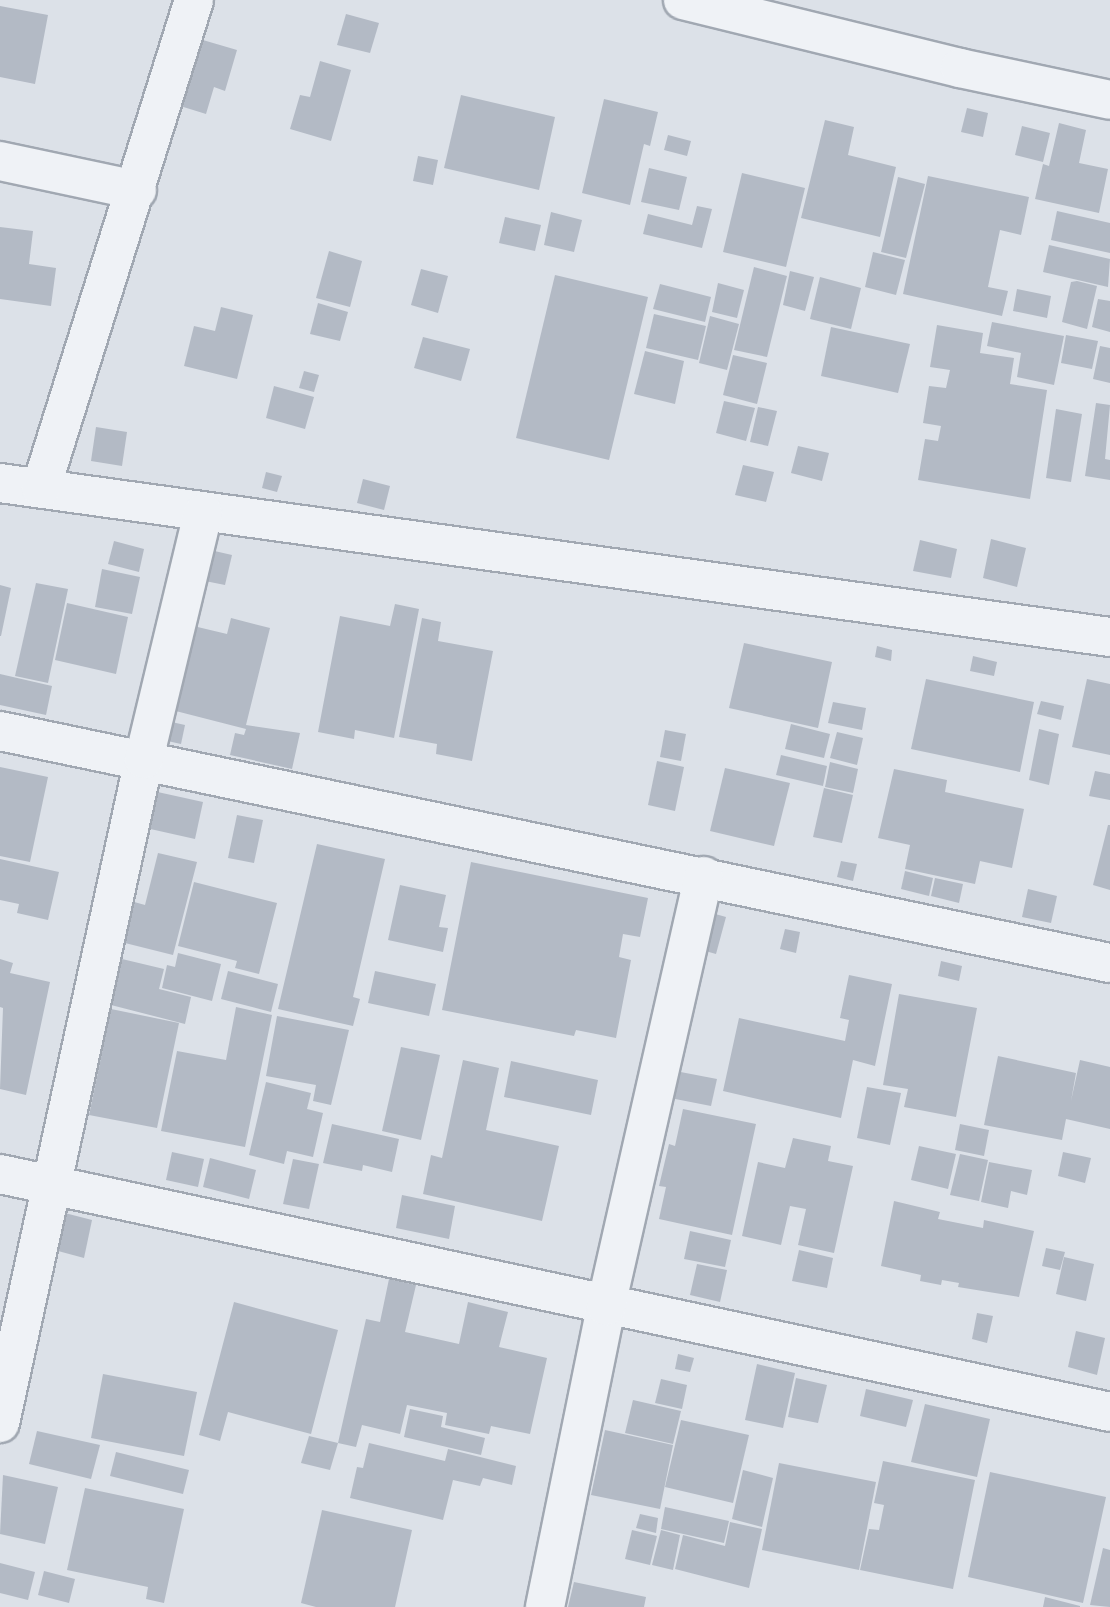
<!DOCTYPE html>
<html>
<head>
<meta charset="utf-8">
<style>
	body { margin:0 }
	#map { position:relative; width:1110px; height:1607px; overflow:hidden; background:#dce1e8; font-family:Helvetica,sans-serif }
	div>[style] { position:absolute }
	.building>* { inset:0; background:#b3bac5 }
	.roads { filter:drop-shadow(2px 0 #a1a8b2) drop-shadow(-2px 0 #a1a8b2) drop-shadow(0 2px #a1a8b2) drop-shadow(0 -2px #a1a8b2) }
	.street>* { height:38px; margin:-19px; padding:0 19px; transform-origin:19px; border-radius:19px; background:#eff2f6 }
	span { translate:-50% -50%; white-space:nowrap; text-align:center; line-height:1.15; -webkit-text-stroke:5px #ecf0f5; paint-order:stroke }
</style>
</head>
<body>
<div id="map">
	<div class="building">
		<i style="clip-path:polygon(0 6px,48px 15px,35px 84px,0 77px)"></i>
		<i style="clip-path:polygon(346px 14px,379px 23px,370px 53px,337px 45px)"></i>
		<i style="clip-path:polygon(196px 38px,237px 50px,225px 91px,214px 87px,206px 114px,177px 105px)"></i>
		<i style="clip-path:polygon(320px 61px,351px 70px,331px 141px,290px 129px,300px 95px,310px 97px)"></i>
		<i style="clip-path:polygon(461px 95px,555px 117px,539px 190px,444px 168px)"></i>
		<i style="clip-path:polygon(604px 99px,658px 112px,650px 146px,644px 144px,630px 205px,582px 193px)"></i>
		<i style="clip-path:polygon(967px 108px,988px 113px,983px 137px,961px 132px)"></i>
		<i style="clip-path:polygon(825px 120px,854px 127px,848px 155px,896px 167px,880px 237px,801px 218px)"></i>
		<i style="clip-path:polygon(1059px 123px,1086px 130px,1079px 163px,1108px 169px,1099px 213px,1035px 199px,1043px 164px,1049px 166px)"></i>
		<i style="clip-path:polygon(1022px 126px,1050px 133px,1043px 162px,1015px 155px)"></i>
		<i style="clip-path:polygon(668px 135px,691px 141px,687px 156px,664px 150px)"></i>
		<i style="clip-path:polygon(418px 156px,438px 160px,433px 185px,413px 181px)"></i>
		<i style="clip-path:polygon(649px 168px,687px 177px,679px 210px,641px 202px)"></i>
		<i style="clip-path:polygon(742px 173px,805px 188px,786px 267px,723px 252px)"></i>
		<i style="clip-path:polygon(928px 176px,1029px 197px,1021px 235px,1000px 230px,988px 287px,1008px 291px,1002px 316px,903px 294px)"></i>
		<i style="clip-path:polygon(898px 177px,925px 184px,906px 258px,881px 252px)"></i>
		<i style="clip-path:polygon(697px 206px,712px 209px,702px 248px,643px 234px,648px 214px,692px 225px)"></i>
		<i style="clip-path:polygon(1057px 211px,1110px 223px,1110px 253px,1051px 240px)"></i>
		<i style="clip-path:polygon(551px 212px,582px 220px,574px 252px,544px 245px)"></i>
		<i style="clip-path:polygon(505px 217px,541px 225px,535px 251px,499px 243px)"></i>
		<i style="clip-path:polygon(0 227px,33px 231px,29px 264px,56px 268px,51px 306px,0 299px)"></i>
		<i style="clip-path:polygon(1049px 245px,1110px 259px,1108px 287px,1043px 272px)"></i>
		<i style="clip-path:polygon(329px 251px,362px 261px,350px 307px,316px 298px)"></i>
		<i style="clip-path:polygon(873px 252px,905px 260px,896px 295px,865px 287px)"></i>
		<i style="clip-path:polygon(754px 267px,787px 276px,767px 357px,734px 350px)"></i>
		<i style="clip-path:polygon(421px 269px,448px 276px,438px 313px,411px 305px)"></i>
		<i style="clip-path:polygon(790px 271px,814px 277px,805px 311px,783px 305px)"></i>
		<i style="clip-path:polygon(555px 275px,648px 297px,609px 460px,516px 438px)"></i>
		<i style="clip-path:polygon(820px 277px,861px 288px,851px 329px,810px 319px)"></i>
		<i style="clip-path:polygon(1077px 281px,1097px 286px,1087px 329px,1062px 322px,1071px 282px)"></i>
		<i style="clip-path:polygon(718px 283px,744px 290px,737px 318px,712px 312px)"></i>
		<i style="clip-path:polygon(660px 284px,711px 297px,705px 322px,653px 309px)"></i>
		<i style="clip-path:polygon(1017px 289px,1051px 296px,1047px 318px,1013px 311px)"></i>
		<i style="clip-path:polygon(1098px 299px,1110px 301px,1110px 332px,1092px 327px)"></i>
		<i style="clip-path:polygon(318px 303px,348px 312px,340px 341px,310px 334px)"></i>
		<i style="clip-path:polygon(221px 307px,253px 315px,237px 379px,184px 366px,194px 326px,215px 331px)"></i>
		<i style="clip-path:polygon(654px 314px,706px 326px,698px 360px,646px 348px)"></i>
		<i style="clip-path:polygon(710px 316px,739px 324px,727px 370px,699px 363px)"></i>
		<i style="clip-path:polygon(992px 322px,1064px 336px,1054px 385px,1017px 377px,1021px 353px,987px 346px)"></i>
		<i style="clip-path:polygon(937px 325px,983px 333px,980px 353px,1014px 358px,1010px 384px,1047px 390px,1030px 499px,918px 480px,925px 439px,938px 441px,941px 426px,923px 423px,929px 386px,946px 388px,950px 370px,930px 367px)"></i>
		<i style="clip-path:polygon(831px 327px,910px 344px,898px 393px,821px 376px)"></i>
		<i style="clip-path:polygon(1066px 335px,1098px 341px,1092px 369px,1061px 363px)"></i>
		<i style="clip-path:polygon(423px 337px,470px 349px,461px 381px,414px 368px)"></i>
		<i style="clip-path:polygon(1100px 346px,1110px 348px,1110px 383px,1093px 379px)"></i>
		<i style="clip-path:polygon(645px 351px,684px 361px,675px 404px,634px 394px)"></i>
		<i style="clip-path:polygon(733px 355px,767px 363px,757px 404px,723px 395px)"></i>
		<i style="clip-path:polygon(304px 371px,319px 375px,314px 392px,299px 388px)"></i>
		<i style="clip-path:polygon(274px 386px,314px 397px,305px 429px,266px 418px)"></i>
		<i style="clip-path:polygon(724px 401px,755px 408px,746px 441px,716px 433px)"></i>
		<i style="clip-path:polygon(1096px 403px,1110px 405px,1105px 459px,1110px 460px,1110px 480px,1085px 476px)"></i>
		<i style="clip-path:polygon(758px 407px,777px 411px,768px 446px,750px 442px)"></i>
		<i style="clip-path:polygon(1056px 409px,1082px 414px,1071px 482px,1046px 478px)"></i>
		<i style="clip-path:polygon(96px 427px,127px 432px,122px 466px,91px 461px)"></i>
		<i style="clip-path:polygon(798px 446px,829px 453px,822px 481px,791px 473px)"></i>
		<i style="clip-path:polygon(743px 465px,774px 472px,766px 502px,735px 495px)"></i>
		<i style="clip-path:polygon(266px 472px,282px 476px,277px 492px,262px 488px)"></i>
		<i style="clip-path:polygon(363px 479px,390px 486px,384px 510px,357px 503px)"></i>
		<i style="clip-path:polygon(991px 539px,1026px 548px,1017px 587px,983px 578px)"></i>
		<i style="clip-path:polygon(920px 540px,957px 549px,951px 578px,913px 571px)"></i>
		<i style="clip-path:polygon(114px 541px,144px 549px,139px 572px,108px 564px)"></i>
		<i style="clip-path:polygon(197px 547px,232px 555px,225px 585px,190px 578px)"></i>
		<i style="clip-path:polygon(102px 569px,140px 577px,132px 614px,95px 607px)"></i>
		<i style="clip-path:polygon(36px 583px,68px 589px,48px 683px,15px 676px)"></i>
		<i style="clip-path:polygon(0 585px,11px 588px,1px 636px,0 636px)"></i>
		<i style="clip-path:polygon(67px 603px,128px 617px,116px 674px,55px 660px)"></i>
		<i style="clip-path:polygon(395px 604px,419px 609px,394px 738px,355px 730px,354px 739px,318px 732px,340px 616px,390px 626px)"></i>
		<i style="clip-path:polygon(231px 618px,270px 628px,246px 725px,300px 733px,292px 769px,230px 755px,235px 733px,244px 735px,246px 729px,164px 708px,185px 624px,227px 634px)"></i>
		<i style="clip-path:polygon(422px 618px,441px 622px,438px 641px,493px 651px,472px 761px,436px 754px,437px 744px,399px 737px)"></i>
		<i style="clip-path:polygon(744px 643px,832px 662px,818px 728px,729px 708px)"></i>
		<i style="clip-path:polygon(877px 646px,892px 650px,891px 661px,875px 657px)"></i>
		<i style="clip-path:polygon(973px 656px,997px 662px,994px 676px,970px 671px)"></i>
		<i style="clip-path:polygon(0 674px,52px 686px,46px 715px,0 705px)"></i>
		<i style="clip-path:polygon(926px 679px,1034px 702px,1020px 772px,911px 749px)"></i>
		<i style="clip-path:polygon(1087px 679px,1110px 684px,1110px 755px,1072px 747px)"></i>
		<i style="clip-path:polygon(1041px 701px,1064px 706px,1061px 720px,1037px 714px)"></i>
		<i style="clip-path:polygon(833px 702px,866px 708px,862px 730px,828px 723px)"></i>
		<i style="clip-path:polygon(158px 719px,185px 725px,181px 744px,154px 738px)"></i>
		<i style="clip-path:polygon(791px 724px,830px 734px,824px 758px,785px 749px)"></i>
		<i style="clip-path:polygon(1039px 729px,1059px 734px,1049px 785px,1029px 780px)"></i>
		<i style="clip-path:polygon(665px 730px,686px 734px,681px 761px,660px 757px)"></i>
		<i style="clip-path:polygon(837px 732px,863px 738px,857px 765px,830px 758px)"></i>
		<i style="clip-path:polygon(781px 755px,827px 766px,823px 786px,776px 775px)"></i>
		<i style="clip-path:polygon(657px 761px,684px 767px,675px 811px,648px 805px)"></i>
		<i style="clip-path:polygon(830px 762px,858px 769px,853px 793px,825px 787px)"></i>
		<i style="clip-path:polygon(0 767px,48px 777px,30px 862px,0 856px)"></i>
		<i style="clip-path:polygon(725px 768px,790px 783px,774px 846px,710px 831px)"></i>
		<i style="clip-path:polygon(894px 769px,947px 780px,945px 792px,1024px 809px,1012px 868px,980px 861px,975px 884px,905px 869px,910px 845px,878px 838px)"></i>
		<i style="clip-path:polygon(1095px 771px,1110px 774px,1110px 800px,1089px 796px)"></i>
		<i style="clip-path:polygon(824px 788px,853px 795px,842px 843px,813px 837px)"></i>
		<i style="clip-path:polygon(144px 789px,203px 802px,195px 839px,137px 826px)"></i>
		<i style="clip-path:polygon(237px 815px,263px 820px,254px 863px,228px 858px)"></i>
		<i style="clip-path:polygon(1108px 825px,1110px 825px,1110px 890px,1093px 885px)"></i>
		<i style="clip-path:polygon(317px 844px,385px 859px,353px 997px,360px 999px,353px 1026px,278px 1009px)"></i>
		<i style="clip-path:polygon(158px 853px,197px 862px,173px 955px,117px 941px,127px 900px,145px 905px)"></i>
		<i style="clip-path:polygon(0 859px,59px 872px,48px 920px,17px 913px,19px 904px,0 900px)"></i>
		<i style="clip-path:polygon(841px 861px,857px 864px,853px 881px,837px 877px)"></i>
		<i style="clip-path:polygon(471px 862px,648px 898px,640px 937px,623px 934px,619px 957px,631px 960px,616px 1038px,576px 1030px,574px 1036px,442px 1010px)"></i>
		<i style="clip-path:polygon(905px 871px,933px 878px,929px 896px,901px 889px)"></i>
		<i style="clip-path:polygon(935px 878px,963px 884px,959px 903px,931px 896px)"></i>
		<i style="clip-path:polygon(194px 882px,277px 903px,259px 974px,235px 968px,237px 961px,178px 946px)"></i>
		<i style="clip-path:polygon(400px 885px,446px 895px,439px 927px,448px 928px,443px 952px,388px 940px)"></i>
		<i style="clip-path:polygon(1028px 889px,1057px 896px,1051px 923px,1022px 917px)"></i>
		<i style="clip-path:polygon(701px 910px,726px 917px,716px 954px,691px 947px)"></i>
		<i style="clip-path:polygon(785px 929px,800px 932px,796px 953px,780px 949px)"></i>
		<i style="clip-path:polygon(178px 953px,221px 964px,212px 1001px,162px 988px,167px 965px,175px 967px)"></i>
		<i style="clip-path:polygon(0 959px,13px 963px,10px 973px,50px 982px,26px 1095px,0 1089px,3px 1008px,0 1007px)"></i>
		<i style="clip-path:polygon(122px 959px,164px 969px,159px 989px,191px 997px,185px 1024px,111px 1005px)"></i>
		<i style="clip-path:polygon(941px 961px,962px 966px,959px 981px,938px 976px)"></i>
		<i style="clip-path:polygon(228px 971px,278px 984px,271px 1012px,221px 999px)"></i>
		<i style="clip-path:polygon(375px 971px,436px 984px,429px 1016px,368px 1003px)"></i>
		<i style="clip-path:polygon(849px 975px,892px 984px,875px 1066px,853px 1060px,841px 1118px,723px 1091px,739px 1018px,845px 1041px,849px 1020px,840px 1018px)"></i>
		<i style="clip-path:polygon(899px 994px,977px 1008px,956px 1117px,904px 1107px,908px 1089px,883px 1085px)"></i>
		<i style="clip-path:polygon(236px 1007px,272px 1015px,245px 1147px,161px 1131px,177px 1051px,226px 1060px)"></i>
		<i style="clip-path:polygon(111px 1009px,179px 1023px,157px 1128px,89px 1115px)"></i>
		<i style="clip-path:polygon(277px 1016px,349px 1030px,331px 1105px,313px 1101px,316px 1085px,266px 1076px)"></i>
		<i style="clip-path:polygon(401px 1047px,440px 1055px,421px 1140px,382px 1131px)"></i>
		<i style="clip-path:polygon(998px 1056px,1076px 1073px,1071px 1101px,1080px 1060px,1110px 1067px,1110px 1129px,1066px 1119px,1062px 1140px,984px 1125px)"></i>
		<i style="clip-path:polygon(463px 1060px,499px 1068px,486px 1130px,559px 1146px,542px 1221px,423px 1194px,431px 1155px,442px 1158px)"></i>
		<i style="clip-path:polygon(511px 1061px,598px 1080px,591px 1115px,504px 1097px)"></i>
		<i style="clip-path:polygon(665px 1069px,717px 1079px,711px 1106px,660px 1096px)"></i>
		<i style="clip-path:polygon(266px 1082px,311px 1093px,307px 1109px,323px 1113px,313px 1157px,287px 1151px,284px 1164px,249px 1155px)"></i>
		<i style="clip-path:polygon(867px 1087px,901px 1093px,890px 1145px,857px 1138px)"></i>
		<i style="clip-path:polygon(683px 1109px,756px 1124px,732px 1235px,659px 1219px,666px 1187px,659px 1186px,669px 1144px,675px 1146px)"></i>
		<i style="clip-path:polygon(332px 1124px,399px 1139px,392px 1172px,363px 1165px,362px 1171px,323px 1163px)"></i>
		<i style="clip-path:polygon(960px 1124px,989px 1130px,984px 1156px,955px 1150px)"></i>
		<i style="clip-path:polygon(793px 1138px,831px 1146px,828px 1161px,853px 1166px,834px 1253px,798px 1245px,806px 1209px,790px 1206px,781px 1245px,742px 1236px,758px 1162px,785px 1168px)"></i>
		<i style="clip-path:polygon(919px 1146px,956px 1154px,948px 1189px,911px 1180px)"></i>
		<i style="clip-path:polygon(172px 1152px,204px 1159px,198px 1187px,166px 1180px)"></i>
		<i style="clip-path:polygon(1063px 1152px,1091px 1158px,1085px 1183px,1058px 1176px)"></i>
		<i style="clip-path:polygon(960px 1154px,988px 1160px,979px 1201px,950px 1195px)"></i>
		<i style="clip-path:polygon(210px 1158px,256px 1170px,249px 1199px,203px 1187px)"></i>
		<i style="clip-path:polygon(293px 1159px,319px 1164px,309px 1209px,283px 1204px)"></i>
		<i style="clip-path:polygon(989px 1162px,1032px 1170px,1027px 1195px,1011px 1191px,1008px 1208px,981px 1202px)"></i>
		<i style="clip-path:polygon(402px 1195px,455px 1206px,449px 1239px,396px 1228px)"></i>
		<i style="clip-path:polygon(894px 1201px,940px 1212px,938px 1219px,983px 1228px,984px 1220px,1034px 1231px,1019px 1297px,958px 1287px,959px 1283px,942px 1280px,941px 1285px,920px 1281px,921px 1275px,881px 1266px)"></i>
		<i style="clip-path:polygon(57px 1211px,92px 1220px,84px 1258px,47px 1248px)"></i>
		<i style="clip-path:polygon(690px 1231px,731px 1240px,725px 1267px,684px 1259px)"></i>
		<i style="clip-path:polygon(1046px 1248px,1065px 1252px,1060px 1270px,1042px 1266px)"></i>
		<i style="clip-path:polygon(799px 1250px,833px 1258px,827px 1288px,792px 1281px)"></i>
		<i style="clip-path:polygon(1064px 1257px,1094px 1264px,1086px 1301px,1056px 1294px)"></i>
		<i style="clip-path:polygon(697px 1264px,727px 1270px,720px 1302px,690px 1295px)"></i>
		<i style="clip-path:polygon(389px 1279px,416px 1285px,405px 1332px,459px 1344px,468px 1302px,508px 1312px,499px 1347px,547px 1358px,530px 1434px,491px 1426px,489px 1434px,445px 1425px,447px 1413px,407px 1405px,400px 1434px,362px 1425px,356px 1447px,338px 1443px,366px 1319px,380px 1322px)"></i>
		<i style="clip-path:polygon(234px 1302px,338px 1330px,311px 1434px,228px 1412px,220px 1441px,199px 1435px)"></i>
		<i style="clip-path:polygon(977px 1313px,993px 1316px,987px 1343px,972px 1339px)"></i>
		<i style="clip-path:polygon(1076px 1331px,1105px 1338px,1097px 1375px,1068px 1367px)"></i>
		<i style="clip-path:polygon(678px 1354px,694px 1358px,690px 1372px,675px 1369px)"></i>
		<i style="clip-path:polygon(757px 1364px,795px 1373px,783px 1428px,745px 1420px)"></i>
		<i style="clip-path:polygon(103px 1374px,197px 1392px,184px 1456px,91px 1438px)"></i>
		<i style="clip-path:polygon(796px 1378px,827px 1385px,818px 1423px,788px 1417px)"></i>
		<i style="clip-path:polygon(661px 1379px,687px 1385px,682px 1409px,655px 1403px)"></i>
		<i style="clip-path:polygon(866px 1389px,913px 1400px,906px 1427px,860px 1416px)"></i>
		<i style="clip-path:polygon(633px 1400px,681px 1411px,673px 1444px,625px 1433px)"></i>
		<i style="clip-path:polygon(925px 1404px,990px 1419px,977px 1477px,911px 1462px)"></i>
		<i style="clip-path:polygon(410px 1409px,443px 1416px,441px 1427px,485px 1438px,481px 1455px,404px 1437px)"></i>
		<i style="clip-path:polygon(681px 1420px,749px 1435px,733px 1503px,665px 1487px)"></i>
		<i style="clip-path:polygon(605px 1430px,673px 1445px,660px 1509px,591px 1495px)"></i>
		<i style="clip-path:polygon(37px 1431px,100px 1445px,91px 1479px,29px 1464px)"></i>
		<i style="clip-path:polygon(309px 1436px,338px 1443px,330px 1470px,301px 1463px)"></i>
		<i style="clip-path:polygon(369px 1443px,445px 1461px,448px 1449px,516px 1466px,512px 1485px,483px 1478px,480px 1486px,453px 1480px,443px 1520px,350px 1498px,357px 1467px,363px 1468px)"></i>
		<i style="clip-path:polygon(116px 1452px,189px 1470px,183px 1494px,110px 1476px)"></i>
		<i style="clip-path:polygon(883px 1461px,975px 1480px,953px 1589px,860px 1570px,869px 1529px,879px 1530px,884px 1505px,874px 1503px)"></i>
		<i style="clip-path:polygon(779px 1463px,876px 1482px,859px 1570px,762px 1550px)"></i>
		<i style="clip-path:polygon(743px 1470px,773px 1478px,762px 1527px,732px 1519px)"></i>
		<i style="clip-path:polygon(990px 1472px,1106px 1497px,1083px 1603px,968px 1577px)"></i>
		<i style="clip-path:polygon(3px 1475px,58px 1487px,45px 1544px,0 1534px)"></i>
		<i style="clip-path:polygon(85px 1488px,184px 1509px,164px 1603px,146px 1599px,148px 1587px,67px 1570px)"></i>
		<i style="clip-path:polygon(665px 1507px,729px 1521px,724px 1543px,661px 1529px)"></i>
		<i style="clip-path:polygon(322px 1510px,412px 1530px,395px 1607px,316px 1607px,301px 1603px)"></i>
		<i style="clip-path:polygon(640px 1514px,658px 1518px,656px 1533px,636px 1528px)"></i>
		<i style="clip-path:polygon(730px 1522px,762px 1529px,749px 1588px,675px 1569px,683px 1535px,725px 1546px)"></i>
		<i style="clip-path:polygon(632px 1530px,657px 1536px,650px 1565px,625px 1559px)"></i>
		<i style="clip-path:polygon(661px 1530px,680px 1535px,673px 1570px,652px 1565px)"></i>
		<i style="clip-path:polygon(1103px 1548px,1110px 1550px,1110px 1607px,1090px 1605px)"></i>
		<i style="clip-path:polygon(0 1563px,35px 1572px,28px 1600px,0 1593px)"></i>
		<i style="clip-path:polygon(44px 1571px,75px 1579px,69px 1603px,38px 1595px)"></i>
		<i style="clip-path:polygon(574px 1582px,646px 1597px,644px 1607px,568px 1607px)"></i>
		<i style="clip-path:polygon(1045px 1597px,1080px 1606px,1080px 1607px,1043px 1607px)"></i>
	</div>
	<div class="roads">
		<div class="street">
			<i style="left:683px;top:0;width:285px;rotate:13.8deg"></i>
			<i style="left:960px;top:68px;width:153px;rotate:12deg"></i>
			<i style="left:0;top:161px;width:140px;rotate:12deg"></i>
			<i style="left:0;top:483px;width:1121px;rotate:7.9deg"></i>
			<i style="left:41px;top:488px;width:511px;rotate:-72.59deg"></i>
			<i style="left:0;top:731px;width:1134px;rotate:11.81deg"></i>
			<i style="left:0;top:1174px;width:1135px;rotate:12.1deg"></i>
			<i style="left:0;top:1423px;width:679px;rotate:-77.76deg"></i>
			<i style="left:144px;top:759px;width:253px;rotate:-76.5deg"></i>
			<i style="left:545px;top:1607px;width:307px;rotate:-78.5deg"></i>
			<i style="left:606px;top:1306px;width:441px;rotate:-77.2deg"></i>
		</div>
	</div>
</div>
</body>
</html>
